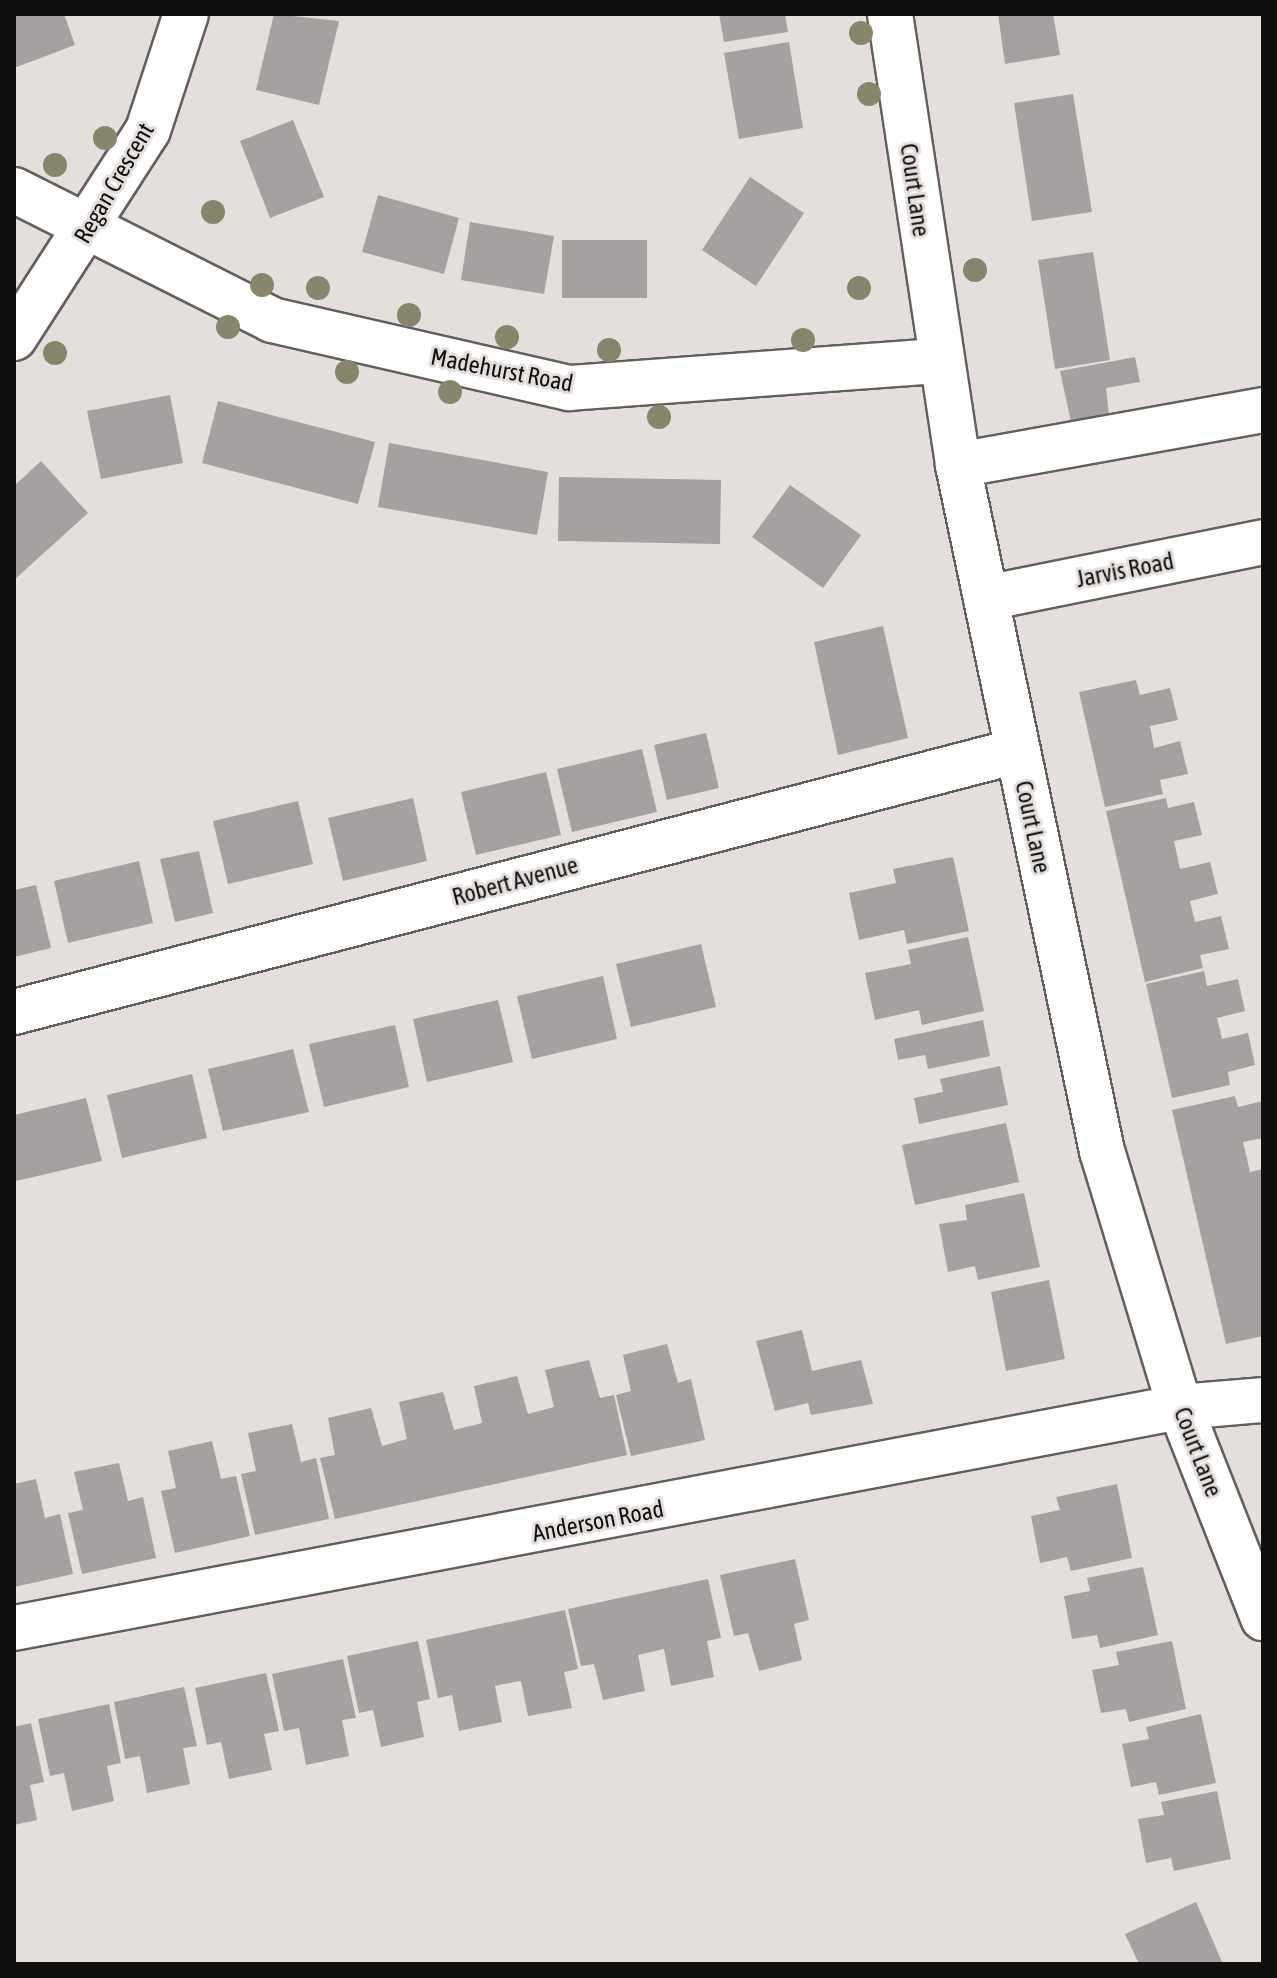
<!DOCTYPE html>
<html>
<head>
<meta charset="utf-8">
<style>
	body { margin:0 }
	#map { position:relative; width:1277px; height:1978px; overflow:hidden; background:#e4dfdd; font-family:"Asap Condensed",sans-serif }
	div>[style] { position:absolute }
	.building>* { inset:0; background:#a6a0a1 }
	.roads { filter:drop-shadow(2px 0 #645f5d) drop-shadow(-2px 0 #645f5d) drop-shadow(0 2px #645f5d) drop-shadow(0 -2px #645f5d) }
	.minor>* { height:44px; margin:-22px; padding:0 22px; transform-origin:22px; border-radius:22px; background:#fff }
	.trees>* { width:24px; height:24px; margin:-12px; border-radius:50%; background:#88866a }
	span { translate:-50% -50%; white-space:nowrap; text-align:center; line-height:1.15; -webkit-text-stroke:6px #e4dfdd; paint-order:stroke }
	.street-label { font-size:24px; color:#110f0e }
	.frame { position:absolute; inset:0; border:16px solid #110f0e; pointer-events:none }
</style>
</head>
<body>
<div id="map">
	<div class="building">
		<i style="clip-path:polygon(14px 14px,64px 14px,75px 45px,14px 68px)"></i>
		<i style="clip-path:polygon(274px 14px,339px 21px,319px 105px,256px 90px)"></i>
		<i style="clip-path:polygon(719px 14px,785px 14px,788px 32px,724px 42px)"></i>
		<i style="clip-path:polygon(998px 14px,1053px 14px,1060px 55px,1005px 64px)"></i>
		<i style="clip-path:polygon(789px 42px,803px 128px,739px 139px,724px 53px)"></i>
		<i style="clip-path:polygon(1073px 94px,1092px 212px,1032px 221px,1014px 103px)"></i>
		<i style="clip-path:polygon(293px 120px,324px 197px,270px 218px,240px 141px)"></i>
		<i style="clip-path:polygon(750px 177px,804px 213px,756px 286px,702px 250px)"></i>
		<i style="clip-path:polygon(378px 195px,459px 218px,444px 274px,362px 252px)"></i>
		<i style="clip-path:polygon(470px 222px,554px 236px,544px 294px,461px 280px)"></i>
		<i style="clip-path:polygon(562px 240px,647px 240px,647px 298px,562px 298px)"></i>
		<i style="clip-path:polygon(1093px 252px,1110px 360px,1055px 369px,1038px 260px)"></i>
		<i style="clip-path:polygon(1135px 357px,1140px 382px,1106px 388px,1110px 424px,1073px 431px,1060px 371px)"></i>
		<i style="clip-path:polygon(170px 395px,183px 463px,101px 479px,87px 411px)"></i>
		<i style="clip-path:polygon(218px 401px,375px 442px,358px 504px,202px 463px)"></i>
		<i style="clip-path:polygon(389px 443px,548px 472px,537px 535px,378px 507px)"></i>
		<i style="clip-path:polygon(41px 461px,88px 513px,14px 580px,14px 486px)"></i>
		<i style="clip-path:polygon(559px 477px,721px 480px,720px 544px,558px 541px)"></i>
		<i style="clip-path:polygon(790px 485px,861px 535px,823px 588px,752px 537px)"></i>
		<i style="clip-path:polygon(883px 626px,908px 738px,838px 755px,814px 642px)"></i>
		<i style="clip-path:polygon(1136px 680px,1140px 695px,1170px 688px,1178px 720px,1150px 726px,1154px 748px,1180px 741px,1188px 774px,1160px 780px,1163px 794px,1105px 807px,1079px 692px)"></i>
		<i style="clip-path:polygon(706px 733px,719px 788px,667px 800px,654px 745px)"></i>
		<i style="clip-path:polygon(642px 749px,657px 812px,572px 832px,557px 769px)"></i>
		<i style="clip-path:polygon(546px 772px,561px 835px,476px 855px,461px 792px)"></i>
		<i style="clip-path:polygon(413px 798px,427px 861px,343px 881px,328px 818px)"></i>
		<i style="clip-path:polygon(1166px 798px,1168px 808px,1194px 802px,1202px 835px,1174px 841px,1180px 869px,1210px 862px,1218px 894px,1190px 901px,1195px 922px,1221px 916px,1229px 949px,1200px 955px,1203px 968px,1145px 982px,1106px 811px)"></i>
		<i style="clip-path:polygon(298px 801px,313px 864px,228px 884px,213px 821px)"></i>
		<i style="clip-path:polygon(199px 851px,213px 913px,175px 922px,160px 859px)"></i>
		<i style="clip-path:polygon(953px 857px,969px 931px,907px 944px,904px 930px,859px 940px,849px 893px,896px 883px,893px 869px)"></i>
		<i style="clip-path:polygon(139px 861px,153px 923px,68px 943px,54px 881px)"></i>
		<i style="clip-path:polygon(36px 885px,51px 948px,14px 957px,14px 890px)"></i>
		<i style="clip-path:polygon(968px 937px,984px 1011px,922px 1025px,919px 1010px,875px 1020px,865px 973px,911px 964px,908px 950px)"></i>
		<i style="clip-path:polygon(701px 944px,716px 1007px,631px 1027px,616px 964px)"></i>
		<i style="clip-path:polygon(1204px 971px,1207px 986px,1238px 979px,1245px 1011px,1217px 1018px,1222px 1039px,1248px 1033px,1255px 1065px,1228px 1072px,1230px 1085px,1172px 1098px,1146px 984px)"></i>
		<i style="clip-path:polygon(603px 976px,617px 1039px,532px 1059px,517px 996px)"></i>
		<i style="clip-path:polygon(498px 1000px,513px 1062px,427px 1082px,413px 1019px)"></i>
		<i style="clip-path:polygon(983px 1020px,990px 1056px,928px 1069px,925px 1055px,898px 1060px,894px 1039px)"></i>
		<i style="clip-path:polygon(395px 1025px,409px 1087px,324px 1107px,309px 1044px)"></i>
		<i style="clip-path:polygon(293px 1049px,309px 1112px,223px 1131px,208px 1069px)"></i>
		<i style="clip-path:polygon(1000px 1066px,1008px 1105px,919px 1124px,914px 1098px,943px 1092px,940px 1079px)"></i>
		<i style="clip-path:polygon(192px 1074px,207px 1138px,122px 1158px,107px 1095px)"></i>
		<i style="clip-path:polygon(1235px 1096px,1238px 1107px,1263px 1101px,1263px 1138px,1243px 1142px,1250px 1172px,1263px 1169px,1263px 1336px,1226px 1344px,1172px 1110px)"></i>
		<i style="clip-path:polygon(86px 1098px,102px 1161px,16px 1181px,14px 1115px)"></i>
		<i style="clip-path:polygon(1006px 1123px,1019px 1182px,915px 1205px,902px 1145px)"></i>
		<i style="clip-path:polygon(1024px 1193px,1040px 1267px,978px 1280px,975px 1266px,948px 1272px,939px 1224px,967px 1220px,965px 1205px)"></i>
		<i style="clip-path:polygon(1049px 1280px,1065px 1359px,1006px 1371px,991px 1292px)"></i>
		<i style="clip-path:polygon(802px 1330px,812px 1371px,861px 1360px,873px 1404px,811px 1415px,808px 1403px,775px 1411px,756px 1341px)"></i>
		<i style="clip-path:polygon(667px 1344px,678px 1383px,691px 1379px,705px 1440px,631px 1456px,616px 1395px,631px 1391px,623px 1355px)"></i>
		<i style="clip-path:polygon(589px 1360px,600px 1398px,614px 1395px,627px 1455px,335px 1519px,320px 1458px,335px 1455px,328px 1418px,371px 1408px,382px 1446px,407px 1439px,399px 1402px,443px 1392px,454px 1430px,482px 1423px,474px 1386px,517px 1376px,528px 1414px,554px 1407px,545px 1370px)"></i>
		<i style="clip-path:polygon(292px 1424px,301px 1462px,316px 1458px,329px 1519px,255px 1535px,241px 1474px,256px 1471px,248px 1433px)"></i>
		<i style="clip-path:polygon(212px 1441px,221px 1479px,236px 1476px,250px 1536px,175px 1553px,161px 1491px,176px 1488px,168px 1451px)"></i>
		<i style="clip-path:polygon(119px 1463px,128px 1501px,143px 1497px,156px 1558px,82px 1574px,68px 1513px,83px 1510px,74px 1472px)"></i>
		<i style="clip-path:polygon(36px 1479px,45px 1518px,60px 1514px,73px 1574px,14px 1587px,14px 1484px)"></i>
		<i style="clip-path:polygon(1117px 1484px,1132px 1558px,1071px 1571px,1067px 1557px,1040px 1563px,1031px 1516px,1060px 1510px,1056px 1497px)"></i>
		<i style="clip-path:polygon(795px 1559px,809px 1620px,794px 1624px,802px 1660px,759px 1671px,748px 1633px,734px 1636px,720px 1575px)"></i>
		<i style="clip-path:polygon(1143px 1567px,1158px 1635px,1100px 1648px,1097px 1635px,1072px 1639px,1064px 1596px,1090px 1591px,1087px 1578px)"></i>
		<i style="clip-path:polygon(708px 1579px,721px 1638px,707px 1641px,714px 1677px,671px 1686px,664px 1649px,638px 1655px,645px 1691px,603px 1700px,594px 1664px,581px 1666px,568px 1609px)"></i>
		<i style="clip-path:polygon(565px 1610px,578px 1669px,564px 1672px,572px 1708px,528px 1716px,521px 1681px,509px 1683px,495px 1686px,502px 1722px,459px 1731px,452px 1695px,438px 1698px,426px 1640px)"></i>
		<i style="clip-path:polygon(418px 1641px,430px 1699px,417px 1702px,424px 1737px,381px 1747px,373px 1710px,359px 1713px,347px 1656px)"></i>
		<i style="clip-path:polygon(1172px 1641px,1186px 1709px,1129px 1722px,1126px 1709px,1101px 1713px,1092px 1670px,1119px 1665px,1116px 1652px)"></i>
		<i style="clip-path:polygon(343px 1659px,356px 1718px,342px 1720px,349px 1756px,306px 1765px,299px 1728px,284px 1731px,272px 1674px)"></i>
		<i style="clip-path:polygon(266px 1673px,279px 1731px,264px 1734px,272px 1770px,229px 1779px,221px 1742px,207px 1745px,195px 1688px)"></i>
		<i style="clip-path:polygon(184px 1687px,197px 1746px,183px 1748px,190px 1784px,147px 1793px,140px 1756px,125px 1759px,114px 1702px)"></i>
		<i style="clip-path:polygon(109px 1704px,121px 1763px,107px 1766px,114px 1801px,72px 1811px,64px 1773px,50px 1776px,38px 1719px)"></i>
		<i style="clip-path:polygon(1201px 1714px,1216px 1783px,1159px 1795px,1156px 1782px,1131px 1787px,1122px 1744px,1149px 1739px,1146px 1727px)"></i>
		<i style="clip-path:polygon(31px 1723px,44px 1782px,30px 1785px,37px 1820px,14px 1825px,14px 1727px)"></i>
		<i style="clip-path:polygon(1217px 1791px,1231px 1859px,1174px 1871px,1171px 1858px,1146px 1863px,1138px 1819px,1164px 1815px,1161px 1802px)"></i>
		<i style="clip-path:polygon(1196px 1902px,1223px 1964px,1139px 1964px,1125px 1934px)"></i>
	</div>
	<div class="roads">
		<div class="minor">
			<i style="left:890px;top:14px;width:456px;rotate:81.4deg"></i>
			<i style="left:958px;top:465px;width:701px;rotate:78.15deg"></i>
			<i style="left:1102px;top:1151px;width:268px;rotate:73.1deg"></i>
			<i style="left:1180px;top:1407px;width:227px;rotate:68.5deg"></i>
			<i style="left:14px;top:190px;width:289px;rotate:26.7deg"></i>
			<i style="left:272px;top:320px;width:305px;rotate:12.9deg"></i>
			<i style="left:569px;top:388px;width:371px;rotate:-4.2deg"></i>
			<i style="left:14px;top:338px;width:247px;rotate:-57.2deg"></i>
			<i style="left:148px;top:130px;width:122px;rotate:-71.9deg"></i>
			<i style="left:958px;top:465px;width:310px;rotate:-10.2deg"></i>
			<i style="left:986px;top:598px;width:283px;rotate:-11.4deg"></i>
			<i style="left:14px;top:1012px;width:1036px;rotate:-14.59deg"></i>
			<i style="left:14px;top:1628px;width:1187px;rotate:-10.73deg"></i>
			<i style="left:1180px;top:1407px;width:83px;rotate:-4.8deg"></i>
		</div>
	</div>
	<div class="trees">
		<i style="left:861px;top:33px"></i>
		<i style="left:869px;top:94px"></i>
		<i style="left:105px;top:138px"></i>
		<i style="left:55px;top:165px"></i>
		<i style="left:213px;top:212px"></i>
		<i style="left:975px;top:270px"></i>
		<i style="left:262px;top:285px"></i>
		<i style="left:318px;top:288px"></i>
		<i style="left:859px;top:288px"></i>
		<i style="left:409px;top:315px"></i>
		<i style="left:228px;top:327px"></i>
		<i style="left:507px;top:337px"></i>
		<i style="left:803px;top:340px"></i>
		<i style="left:609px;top:350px"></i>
		<i style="left:55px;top:353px"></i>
		<i style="left:347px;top:372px"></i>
		<i style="left:450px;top:392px"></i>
		<i style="left:659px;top:417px"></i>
	</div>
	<div class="street-label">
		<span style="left:114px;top:183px;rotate:-60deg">Regan Crescent</span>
		<span style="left:915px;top:190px;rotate:82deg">Court Lane</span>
		<span style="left:502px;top:370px;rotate:11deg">Madehurst Road</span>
		<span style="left:1125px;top:570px;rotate:-11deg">Jarvis Road</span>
		<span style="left:1033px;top:827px;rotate:78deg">Court Lane</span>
		<span style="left:515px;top:881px;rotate:-15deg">Robert Avenue</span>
		<span style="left:1198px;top:1452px;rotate:69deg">Court Lane</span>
		<span style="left:598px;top:1521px;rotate:-11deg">Anderson Road</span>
	</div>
	<div class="frame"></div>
</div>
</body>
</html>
